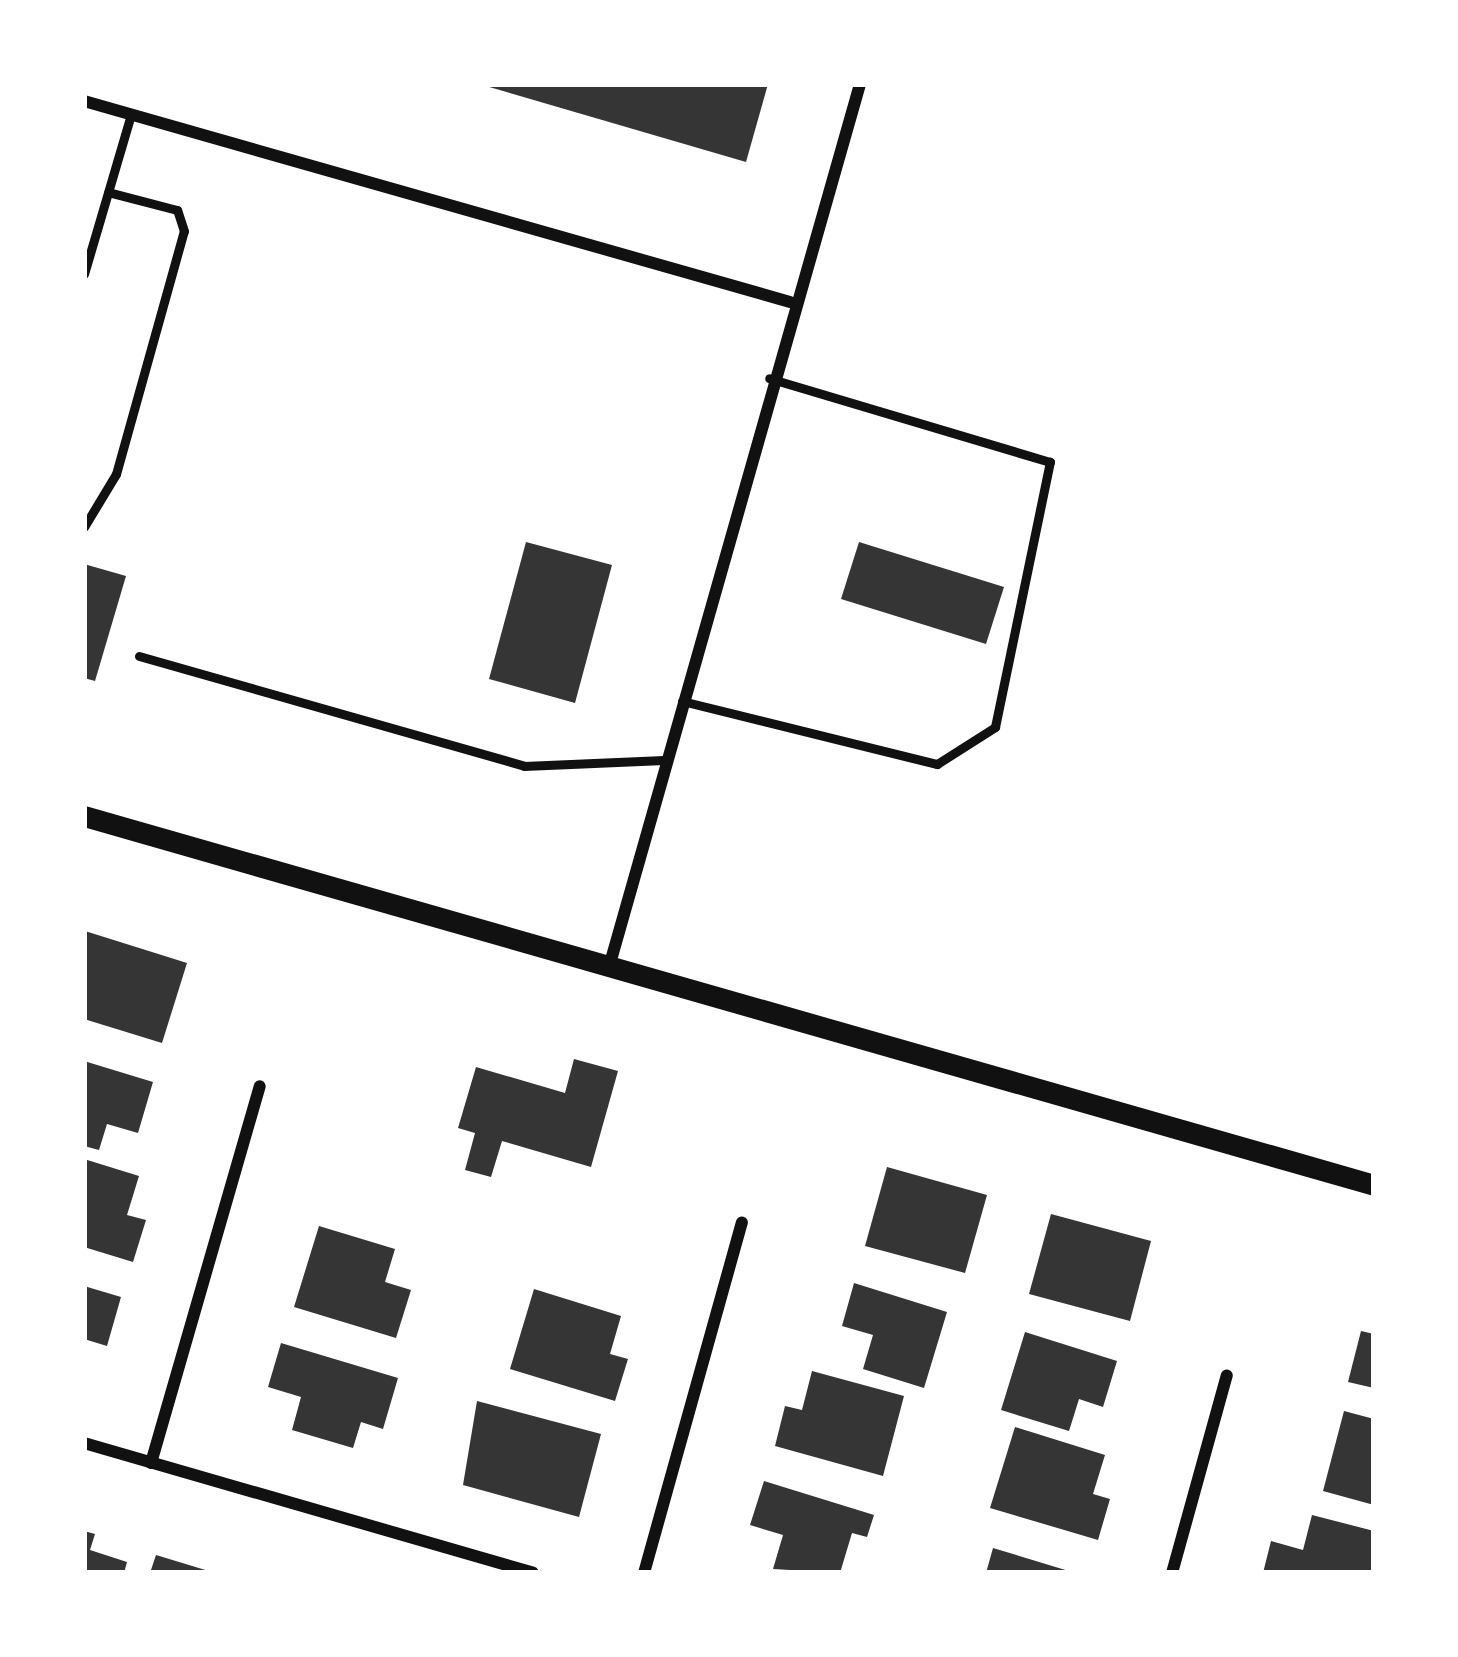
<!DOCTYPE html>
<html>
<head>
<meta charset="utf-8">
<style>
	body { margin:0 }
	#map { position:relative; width:1458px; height:1657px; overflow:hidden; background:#fff; font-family:Poppins,sans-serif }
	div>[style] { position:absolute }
	.building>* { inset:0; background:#353535 }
	.service>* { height:9px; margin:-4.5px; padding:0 4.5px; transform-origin:4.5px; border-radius:4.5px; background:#111 }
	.minor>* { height:12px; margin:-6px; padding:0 6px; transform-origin:6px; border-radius:6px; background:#111 }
	.tertiary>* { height:21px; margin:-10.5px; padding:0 10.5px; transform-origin:10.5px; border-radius:10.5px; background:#111 }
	span { translate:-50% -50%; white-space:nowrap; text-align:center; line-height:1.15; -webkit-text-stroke:12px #fff; paint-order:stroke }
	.frame { position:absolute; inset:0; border:87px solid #fff; pointer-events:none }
</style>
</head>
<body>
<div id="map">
	<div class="building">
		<i style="clip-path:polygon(479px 84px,768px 84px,746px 162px)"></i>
		<i style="clip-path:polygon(526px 542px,612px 565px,575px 703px,489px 679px)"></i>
		<i style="clip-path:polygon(859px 542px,1004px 587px,986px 644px,841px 599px)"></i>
		<i style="clip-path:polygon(84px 564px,126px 576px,95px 681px,84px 678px)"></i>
		<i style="clip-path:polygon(85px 931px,187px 963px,162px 1043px,84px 1019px)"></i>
		<i style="clip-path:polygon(574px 1059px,618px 1071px,591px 1167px,502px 1141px,491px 1177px,465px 1170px,475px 1133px,458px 1128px,476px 1067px,565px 1093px)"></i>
		<i style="clip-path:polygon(84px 1061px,153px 1082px,138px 1133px,107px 1124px,99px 1150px,84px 1146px)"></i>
		<i style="clip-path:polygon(84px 1159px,139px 1176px,127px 1215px,146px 1220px,133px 1262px,84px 1247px)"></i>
		<i style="clip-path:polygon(887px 1167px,987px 1195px,965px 1273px,865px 1246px)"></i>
		<i style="clip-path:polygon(1051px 1214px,1151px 1241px,1130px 1321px,1029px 1294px)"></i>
		<i style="clip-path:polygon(319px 1226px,395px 1249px,385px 1282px,411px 1290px,396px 1338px,294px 1307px)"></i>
		<i style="clip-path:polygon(854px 1283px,947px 1312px,924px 1388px,863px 1369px,873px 1335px,842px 1326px)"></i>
		<i style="clip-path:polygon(84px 1286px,121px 1297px,107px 1346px,84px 1339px)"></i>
		<i style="clip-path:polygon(534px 1289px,621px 1316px,610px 1354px,628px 1359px,615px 1401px,510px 1369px)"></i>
		<i style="clip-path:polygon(1361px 1331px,1374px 1334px,1374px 1388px,1348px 1382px)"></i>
		<i style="clip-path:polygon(1025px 1332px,1117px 1361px,1103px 1407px,1079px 1399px,1069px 1431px,1001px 1410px)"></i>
		<i style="clip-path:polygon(281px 1343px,398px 1378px,383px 1429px,361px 1422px,353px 1448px,292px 1430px,301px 1397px,268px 1387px)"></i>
		<i style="clip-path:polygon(812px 1371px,904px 1396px,883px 1476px,775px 1446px,785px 1406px,802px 1410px)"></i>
		<i style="clip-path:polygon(477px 1401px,601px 1434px,579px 1517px,463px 1485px)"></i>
		<i style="clip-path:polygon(1344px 1411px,1374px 1419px,1374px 1505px,1323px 1491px)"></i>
		<i style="clip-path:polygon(1015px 1427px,1105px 1455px,1093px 1494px,1110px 1499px,1098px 1540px,990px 1508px)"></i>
		<i style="clip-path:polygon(764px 1481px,874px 1515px,867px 1537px,852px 1533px,840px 1573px,773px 1569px,783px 1535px,750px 1525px)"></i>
		<i style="clip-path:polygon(1312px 1515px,1374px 1531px,1374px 1573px,1263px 1573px,1271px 1541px,1303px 1550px)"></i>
		<i style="clip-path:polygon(84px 1531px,95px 1534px,90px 1550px,127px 1562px,124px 1573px,84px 1573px)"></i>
		<i style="clip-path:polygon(993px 1548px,1072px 1572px,1072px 1573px,986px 1573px)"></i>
		<i style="clip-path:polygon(156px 1555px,212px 1572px,212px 1573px,150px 1573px)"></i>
	</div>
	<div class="service">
		<i style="left:84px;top:274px;width:167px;rotate:-73.6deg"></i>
		<i style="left:84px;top:527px;width:62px;rotate:-58.9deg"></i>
		<i style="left:116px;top:474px;width:252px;rotate:-74.4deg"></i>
		<i style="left:184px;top:231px;width:22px;rotate:-108deg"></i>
		<i style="left:177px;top:210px;width:71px;rotate:-165.4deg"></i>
		<i style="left:139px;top:656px;width:400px;rotate:15.9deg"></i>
		<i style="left:524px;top:766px;width:140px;rotate:-2.5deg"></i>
		<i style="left:682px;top:701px;width:263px;rotate:13.9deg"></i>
		<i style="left:937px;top:764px;width:69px;rotate:-32.5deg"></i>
		<i style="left:995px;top:727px;width:271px;rotate:-78.3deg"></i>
		<i style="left:1050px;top:462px;width:293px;rotate:-163.4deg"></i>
	</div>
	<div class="minor">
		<i style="left:84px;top:101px;width:734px;rotate:15.89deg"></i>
		<i style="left:609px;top:967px;width:918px;rotate:-74.13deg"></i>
		<i style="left:84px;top:1443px;width:467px;rotate:16.1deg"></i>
		<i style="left:151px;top:1463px;width:392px;rotate:-73.9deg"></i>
		<i style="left:644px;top:1573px;width:364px;rotate:-74.4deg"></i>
		<i style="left:1172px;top:1573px;width:205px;rotate:-74.5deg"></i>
	</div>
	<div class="tertiary">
		<i style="left:84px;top:816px;width:1342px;rotate:15.96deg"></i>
	</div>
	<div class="frame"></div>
</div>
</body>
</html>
